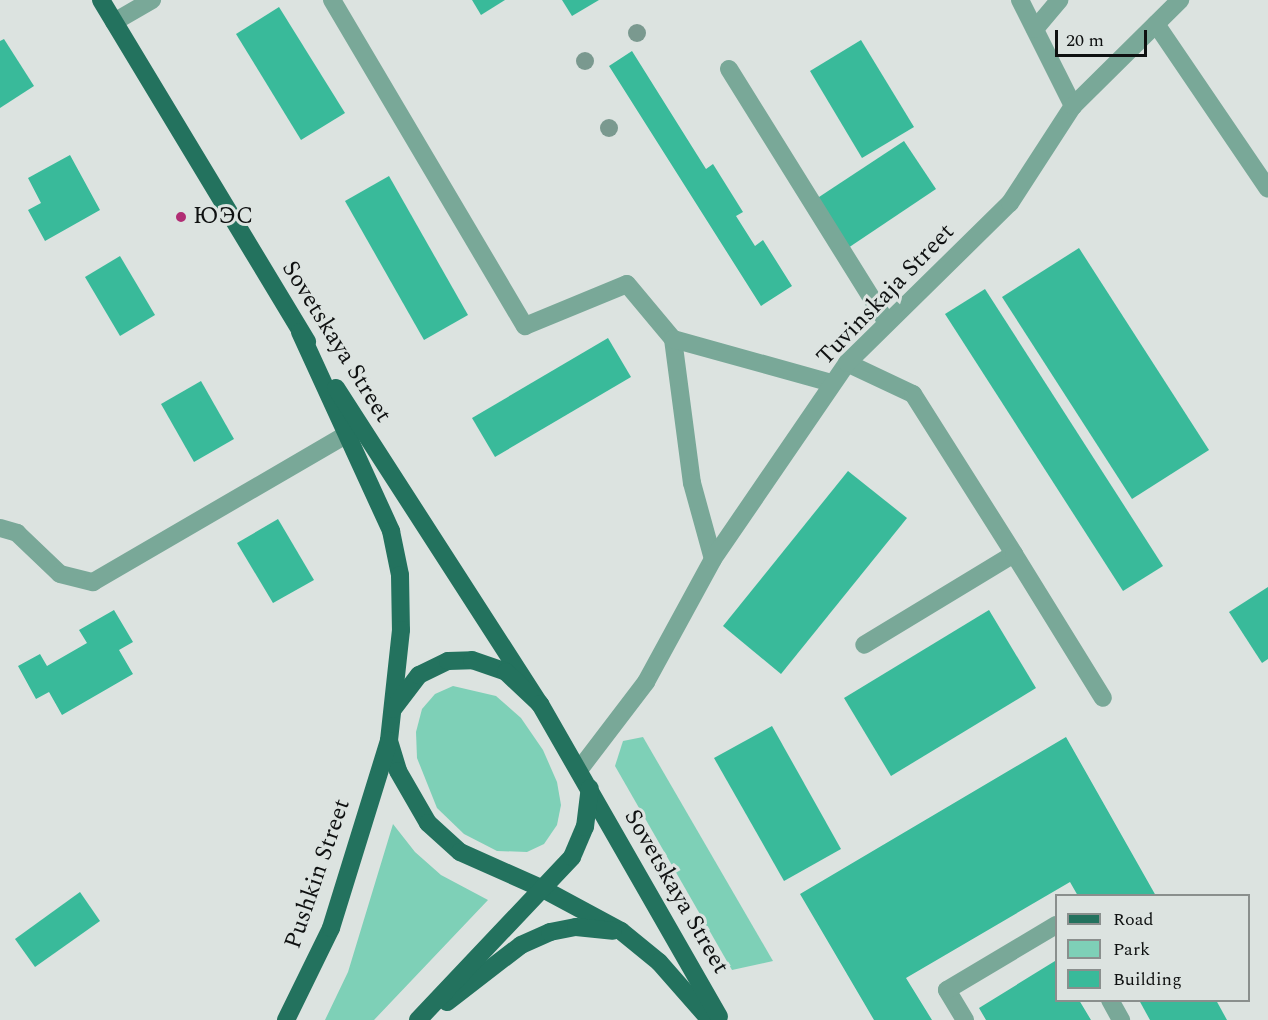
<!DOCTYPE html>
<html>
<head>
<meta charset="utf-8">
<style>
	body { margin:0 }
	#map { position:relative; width:1268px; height:1020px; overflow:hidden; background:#dce3e0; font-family:Spectral,serif }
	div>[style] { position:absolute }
	.green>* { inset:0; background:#7ed0b7 }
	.building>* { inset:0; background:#39ba9a }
	.minor>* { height:18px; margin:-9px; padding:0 9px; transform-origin:9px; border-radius:9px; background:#79a898 }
	.major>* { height:18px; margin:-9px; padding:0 9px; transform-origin:9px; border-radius:9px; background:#23725e }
	.trees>* { width:18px; height:18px; margin:-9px; border-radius:50%; background:#7a998f }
	.dots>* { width:16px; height:16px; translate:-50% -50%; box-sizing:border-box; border:3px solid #dce3e0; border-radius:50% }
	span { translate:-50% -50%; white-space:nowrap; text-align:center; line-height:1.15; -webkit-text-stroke:6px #dce3e0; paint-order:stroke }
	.poi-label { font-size:24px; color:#0f1111 }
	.left { translate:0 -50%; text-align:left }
	.street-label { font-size:24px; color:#0f1111 }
	.legend { position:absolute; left:1055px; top:894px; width:195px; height:108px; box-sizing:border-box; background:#dce3e0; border:2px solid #8a8f8d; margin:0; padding:8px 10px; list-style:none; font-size:18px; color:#0f1111 }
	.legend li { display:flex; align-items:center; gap:12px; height:30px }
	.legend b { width:30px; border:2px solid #8a8f8d }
	.scale { position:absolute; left:1055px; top:30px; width:92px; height:27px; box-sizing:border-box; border:3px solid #0f1111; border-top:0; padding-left:8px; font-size:18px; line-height:21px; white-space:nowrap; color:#0f1111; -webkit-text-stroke:4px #dce3e0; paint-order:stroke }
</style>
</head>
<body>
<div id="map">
	<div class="green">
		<i style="clip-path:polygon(453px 686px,496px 696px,521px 718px,543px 750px,557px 782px,561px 805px,557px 825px,544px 844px,527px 852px,497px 851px,464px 834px,437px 808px,417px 758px,416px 732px,422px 709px,435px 694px)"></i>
		<i style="clip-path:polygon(643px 737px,773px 961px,732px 970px,615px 766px,623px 741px)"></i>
		<i style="clip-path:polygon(393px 824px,415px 852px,441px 875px,488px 900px,374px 1020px,325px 1020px,348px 972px)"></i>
	</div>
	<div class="building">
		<i style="clip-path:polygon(472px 0,505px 0,481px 15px)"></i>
		<i style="clip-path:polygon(562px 0,599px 0,572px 16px)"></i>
		<i style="clip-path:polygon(279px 7px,345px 113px,301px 140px,236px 34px)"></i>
		<i style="clip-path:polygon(4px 39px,34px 86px,0 108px,0 41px)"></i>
		<i style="clip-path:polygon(861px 40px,914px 127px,862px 158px,810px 71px)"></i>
		<i style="clip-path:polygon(632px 51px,706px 169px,713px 164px,743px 212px,736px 216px,755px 246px,763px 240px,792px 286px,761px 306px,609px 66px)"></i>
		<i style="clip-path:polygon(904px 141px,936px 189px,848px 248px,816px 199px)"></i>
		<i style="clip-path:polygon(70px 155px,100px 210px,45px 241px,28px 210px,41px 203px,28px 178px)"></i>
		<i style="clip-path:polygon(389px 176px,468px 315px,424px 340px,345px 201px)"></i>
		<i style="clip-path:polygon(1079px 248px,1209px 450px,1132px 499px,1002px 297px)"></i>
		<i style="clip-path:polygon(120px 256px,155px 315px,120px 336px,85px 277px)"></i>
		<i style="clip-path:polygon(985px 289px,1163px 566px,1123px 591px,945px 314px)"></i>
		<i style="clip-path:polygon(608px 338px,631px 377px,495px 457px,472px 418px)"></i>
		<i style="clip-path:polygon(201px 381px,234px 439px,194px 462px,161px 404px)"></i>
		<i style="clip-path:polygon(848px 471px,907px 518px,781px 674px,723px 626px)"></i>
		<i style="clip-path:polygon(278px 519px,314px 580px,273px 603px,237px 543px)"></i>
		<i style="clip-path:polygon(1268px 587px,1268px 659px,1262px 663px,1229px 612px)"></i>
		<i style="clip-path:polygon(114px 610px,133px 642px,119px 650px,133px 674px,62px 715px,49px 692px,36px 699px,18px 666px,40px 654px,47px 666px,87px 643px,79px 630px)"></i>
		<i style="clip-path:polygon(989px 610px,1036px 688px,891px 776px,844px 698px)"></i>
		<i style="clip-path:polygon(772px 726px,841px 849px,784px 881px,714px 758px)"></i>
		<i style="clip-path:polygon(1066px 737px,1156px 896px,1078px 896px,1070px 882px,906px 978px,932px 1020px,874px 1020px,800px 894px)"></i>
		<i style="clip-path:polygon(80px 892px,100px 921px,35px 967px,15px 939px)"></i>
		<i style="clip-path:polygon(1055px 961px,1056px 1000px,1079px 1000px,1091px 1020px,986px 1020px,979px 1008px)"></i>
		<i style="clip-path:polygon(1139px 1000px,1216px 1000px,1227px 1020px,1150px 1020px)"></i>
	</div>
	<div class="minor">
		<i style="left:332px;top:0;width:379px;rotate:59.4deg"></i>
		<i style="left:525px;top:326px;width:110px;rotate:-22.4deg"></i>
		<i style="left:627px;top:284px;width:72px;rotate:50.1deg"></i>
		<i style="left:673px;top:339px;width:145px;rotate:82.5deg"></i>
		<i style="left:692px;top:483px;width:79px;rotate:74.6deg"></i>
		<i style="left:1020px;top:0;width:119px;rotate:63.4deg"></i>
		<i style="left:114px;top:22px;width:44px;rotate:-30.1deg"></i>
		<i style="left:1156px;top:24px;width:199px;rotate:55.8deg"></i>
		<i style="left:1035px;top:29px;width:38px;rotate:-50deg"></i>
		<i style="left:729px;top:69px;width:299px;rotate:58.1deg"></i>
		<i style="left:673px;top:339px;width:165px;rotate:15.5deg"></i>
		<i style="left:847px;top:363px;width:73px;rotate:25.2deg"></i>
		<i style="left:913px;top:394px;width:189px;rotate:57.7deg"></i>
		<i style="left:1014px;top:554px;width:175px;rotate:148.8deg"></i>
		<i style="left:0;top:528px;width:18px;rotate:16deg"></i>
		<i style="left:17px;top:533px;width:59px;rotate:43.6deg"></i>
		<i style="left:60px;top:574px;width:34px;rotate:14deg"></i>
		<i style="left:93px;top:582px;width:294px;rotate:-30.2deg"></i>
		<i style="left:1014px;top:554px;width:169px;rotate:58.3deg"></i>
		<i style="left:579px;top:770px;width:111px;rotate:-52.7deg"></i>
		<i style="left:646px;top:682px;width:140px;rotate:-61.4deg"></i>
		<i style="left:713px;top:559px;width:237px;rotate:-55.6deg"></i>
		<i style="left:847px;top:363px;width:228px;rotate:-44.5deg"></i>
		<i style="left:1010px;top:203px;width:116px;rotate:-57deg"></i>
		<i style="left:1073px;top:106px;width:151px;rotate:-44.7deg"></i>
		<i style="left:1110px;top:1000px;width:23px;rotate:61deg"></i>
		<i style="left:965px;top:1020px;width:35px;rotate:-121deg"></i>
		<i style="left:947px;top:990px;width:127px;rotate:-30.8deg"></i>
	</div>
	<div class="major">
		<i style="left:101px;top:0;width:399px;rotate:58.9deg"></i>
		<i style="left:300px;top:332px;width:219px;rotate:65.4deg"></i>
		<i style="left:391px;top:531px;width:45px;rotate:78.4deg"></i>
		<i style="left:400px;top:575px;width:55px;rotate:89deg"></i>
		<i style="left:401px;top:630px;width:112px;rotate:96.2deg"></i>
		<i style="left:389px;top:741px;width:31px;rotate:73deg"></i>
		<i style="left:398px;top:771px;width:60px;rotate:60deg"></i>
		<i style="left:428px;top:823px;width:43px;rotate:42.2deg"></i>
		<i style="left:460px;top:852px;width:91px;rotate:24deg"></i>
		<i style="left:543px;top:889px;width:89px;rotate:28.3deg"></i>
		<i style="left:621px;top:931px;width:49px;rotate:39.2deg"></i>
		<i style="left:659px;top:962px;width:77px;rotate:48.7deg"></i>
		<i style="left:336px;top:388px;width:376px;rotate:57.2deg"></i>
		<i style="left:393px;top:709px;width:43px;rotate:-52.6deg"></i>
		<i style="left:419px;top:675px;width:32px;rotate:-26deg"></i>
		<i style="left:448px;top:661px;width:24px;rotate:-2deg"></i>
		<i style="left:472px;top:660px;width:36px;rotate:19deg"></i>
		<i style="left:506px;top:672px;width:47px;rotate:43.3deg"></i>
		<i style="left:540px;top:704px;width:360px;rotate:60.2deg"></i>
		<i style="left:447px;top:1002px;width:93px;rotate:-37.6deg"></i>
		<i style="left:521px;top:945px;width:32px;rotate:-24deg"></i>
		<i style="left:550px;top:932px;width:26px;rotate:-11deg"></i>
		<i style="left:576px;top:927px;width:37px;rotate:6deg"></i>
		<i style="left:286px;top:1020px;width:102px;rotate:-63.9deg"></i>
		<i style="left:331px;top:928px;width:196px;rotate:-72.8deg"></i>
		<i style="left:418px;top:1020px;width:224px;rotate:-46.6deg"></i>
		<i style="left:572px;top:857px;width:33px;rotate:-67deg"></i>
		<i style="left:585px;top:827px;width:39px;rotate:-83deg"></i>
	</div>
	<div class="trees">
		<i style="left:637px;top:33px"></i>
		<i style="left:585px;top:61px"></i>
		<i style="left:609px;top:128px"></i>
	</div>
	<div class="dots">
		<i style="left:181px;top:217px;background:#b12d74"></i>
	</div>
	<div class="poi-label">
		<span class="left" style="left:193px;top:217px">ЮЭС</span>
	</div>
	<div class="street-label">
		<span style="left:886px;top:295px;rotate:-46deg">Tuvinskaja Street</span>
		<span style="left:336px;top:342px;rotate:58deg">Sovetskaya Street</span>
		<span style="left:318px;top:874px;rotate:-71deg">Pushkin Street</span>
		<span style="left:676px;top:892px;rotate:60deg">Sovetskaya Street</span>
	</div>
	<ul class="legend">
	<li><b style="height:8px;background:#23725e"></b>Road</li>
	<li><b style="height:16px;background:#7ed0b7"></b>Park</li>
	<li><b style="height:16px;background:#39ba9a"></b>Building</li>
	</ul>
	<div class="scale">20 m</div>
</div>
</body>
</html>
